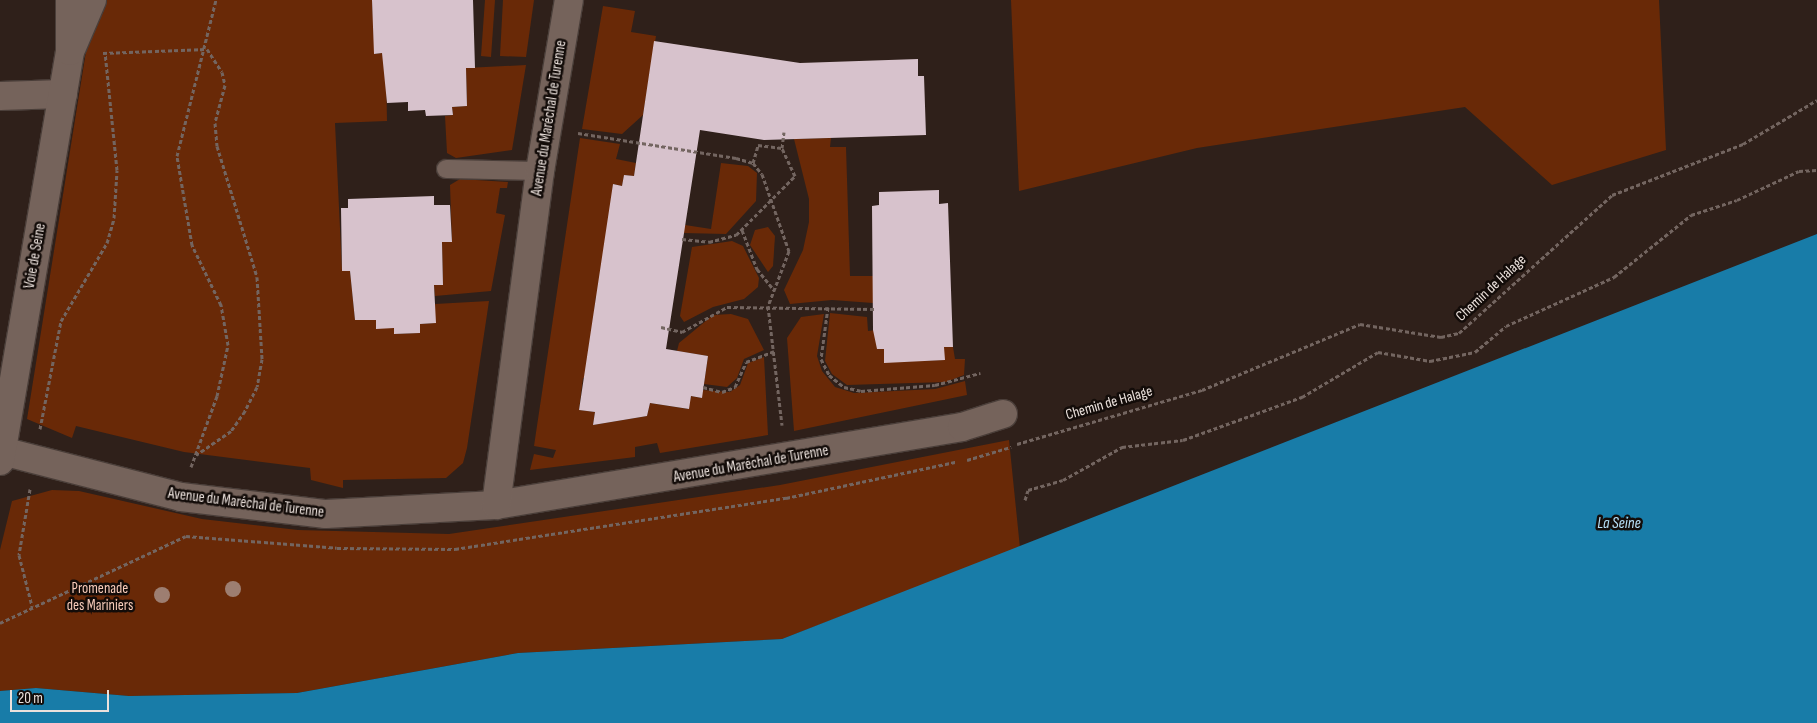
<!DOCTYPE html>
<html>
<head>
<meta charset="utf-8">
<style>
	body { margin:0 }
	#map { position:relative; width:1817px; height:723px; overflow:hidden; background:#2f201a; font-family:"Sofia Sans Condensed",sans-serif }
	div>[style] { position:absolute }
	.green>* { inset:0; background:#692907 }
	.water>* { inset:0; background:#187ca8 }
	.building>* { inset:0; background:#d7c2cc }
	.path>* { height:3px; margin-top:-1.5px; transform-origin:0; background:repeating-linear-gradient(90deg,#736560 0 4px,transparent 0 6.5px) }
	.roads { filter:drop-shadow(1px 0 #4a3e39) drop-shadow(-1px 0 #4a3e39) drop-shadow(0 1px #4a3e39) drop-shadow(0 -1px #4a3e39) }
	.service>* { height:18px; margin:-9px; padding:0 9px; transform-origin:9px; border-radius:9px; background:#75635b }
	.minor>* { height:28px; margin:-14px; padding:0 14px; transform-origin:14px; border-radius:14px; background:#75635b }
	.trees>* { width:16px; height:16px; margin:-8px; border-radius:50%; background:#9d7e71 }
	span { translate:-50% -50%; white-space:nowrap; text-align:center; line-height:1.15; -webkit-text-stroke:5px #130c09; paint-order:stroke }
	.street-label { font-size:15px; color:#ebe1dc }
	.park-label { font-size:15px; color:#f7cbb9 }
	.water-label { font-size:16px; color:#b7e1f9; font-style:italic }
	.scale { position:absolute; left:10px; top:690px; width:99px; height:22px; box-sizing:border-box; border:2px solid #ebe1dc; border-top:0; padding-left:6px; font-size:15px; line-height:18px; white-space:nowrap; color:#ebe1dc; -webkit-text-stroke:4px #130c09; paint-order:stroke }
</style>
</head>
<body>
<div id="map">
	<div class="green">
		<i style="clip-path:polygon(99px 0,372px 0,375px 54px,382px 53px,386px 70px,387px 121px,335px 123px,342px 271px,350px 271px,355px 320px,376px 320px,376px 328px,394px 328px,394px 334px,420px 333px,420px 324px,435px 323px,435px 304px,489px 301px,467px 448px,463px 463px,446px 478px,343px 480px,343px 488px,311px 480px,310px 468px,184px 452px,76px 426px,72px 438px,27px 419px,88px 39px)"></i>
		<i style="clip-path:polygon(485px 0,495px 0,491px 57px,481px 56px)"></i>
		<i style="clip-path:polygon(503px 0,534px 0,526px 57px,500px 56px)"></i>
		<i style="clip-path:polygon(1011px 0,1659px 0,1666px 150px,1552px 185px,1465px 107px,1197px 148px,1019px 191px)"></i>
		<i style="clip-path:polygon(603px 6px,635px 11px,631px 32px,656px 36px,643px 115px,622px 134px,582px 129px)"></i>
		<i style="clip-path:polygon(526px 65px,512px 150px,456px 158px,447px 153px,445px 116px,453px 115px,452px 107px,467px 106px,466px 68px)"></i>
		<i style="clip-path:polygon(580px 138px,620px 144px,616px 159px,636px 163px,634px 176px,624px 175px,622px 186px,613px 184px,605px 297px,596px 296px,594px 312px,593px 379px,583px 378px,579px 410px,595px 412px,593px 425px,647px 416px,650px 403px,688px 409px,691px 396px,701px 398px,702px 390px,730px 392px,740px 385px,748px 363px,764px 357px,768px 435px,660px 453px,657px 443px,635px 447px,635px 457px,530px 470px,534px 454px,553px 458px,556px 450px,534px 446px)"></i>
		<i style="clip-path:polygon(831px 138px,830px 147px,846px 147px,850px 276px,874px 276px,873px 303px,832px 300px,790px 304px,784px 290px,803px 250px,809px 222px,809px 199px,794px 139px)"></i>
		<i style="clip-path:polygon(721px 163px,748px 166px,757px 173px,756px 201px,726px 234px,683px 233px,685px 225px,711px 229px)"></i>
		<i style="clip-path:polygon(460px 179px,508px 182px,507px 188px,500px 188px,496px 213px,505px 215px,491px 291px,435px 296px,434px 285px,443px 285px,442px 242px,452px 241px,450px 185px)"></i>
		<i style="clip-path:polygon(768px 227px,775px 236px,773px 266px,768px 272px,750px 245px,755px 230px)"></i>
		<i style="clip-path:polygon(732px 241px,743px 246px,759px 278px,758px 287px,744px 299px,713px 307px,684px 322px,680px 316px,692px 247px)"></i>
		<i style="clip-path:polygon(830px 313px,867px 317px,868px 331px,876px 330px,884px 349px,884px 362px,944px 360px,944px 347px,953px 347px,955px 359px,965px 359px,964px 375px,946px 382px,847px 385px,832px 374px,825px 361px)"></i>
		<i style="clip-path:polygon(731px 314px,748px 319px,764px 350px,744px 359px,737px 378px,727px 387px,704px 384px,708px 356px,677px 351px,679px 343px,713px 315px)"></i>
		<i style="clip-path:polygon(824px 314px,817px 356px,822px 371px,835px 387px,854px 393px,935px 389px,965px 381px,967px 395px,794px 431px,787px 338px,801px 317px)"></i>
		<i style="clip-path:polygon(1009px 440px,1020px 548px,782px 639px,518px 653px,297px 693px,129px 696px,36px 688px,0 691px,0 550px,12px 501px,52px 490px,79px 491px,202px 519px,298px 530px,449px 534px,780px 485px)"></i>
	</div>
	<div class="water">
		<i style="clip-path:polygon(1817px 234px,1817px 723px,0 723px,0 691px,36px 688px,129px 696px,297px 693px,518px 653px,782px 639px)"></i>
	</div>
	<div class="building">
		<i style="clip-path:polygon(372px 0,473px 0,475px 68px,466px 68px,467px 106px,452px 107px,453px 115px,426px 116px,425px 110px,408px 111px,408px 102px,387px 103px,382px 53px,374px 54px)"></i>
		<i style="clip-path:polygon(654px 41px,800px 63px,918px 59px,918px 76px,924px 76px,926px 135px,764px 140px,700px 130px,666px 349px,708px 356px,702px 398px,691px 396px,689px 409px,650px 403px,647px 416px,593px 425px,595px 412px,579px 410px,613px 184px,622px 186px,624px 175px,634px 176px)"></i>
		<i style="clip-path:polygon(939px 190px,939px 204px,948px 203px,953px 347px,944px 347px,945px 360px,884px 363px,884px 349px,877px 349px,873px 330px,872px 206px,879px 205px,879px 192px)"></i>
		<i style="clip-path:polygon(434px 196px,434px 205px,450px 205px,452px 242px,442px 242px,443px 285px,434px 285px,436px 323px,420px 324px,420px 333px,394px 334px,394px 328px,376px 329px,376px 320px,355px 320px,350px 271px,342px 271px,341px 208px,348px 208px,348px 199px)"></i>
	</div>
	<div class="path">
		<i style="left:103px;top:53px;width:104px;rotate:-2.2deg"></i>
		<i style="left:207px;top:49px;width:27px;rotate:57deg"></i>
		<i style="left:222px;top:72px;width:13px;rotate:77deg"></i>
		<i style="left:225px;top:85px;width:39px;rotate:105deg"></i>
		<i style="left:215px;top:123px;width:23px;rotate:85deg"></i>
		<i style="left:217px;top:146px;width:137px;rotate:73deg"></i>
		<i style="left:257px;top:277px;width:82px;rotate:86.5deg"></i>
		<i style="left:262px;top:359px;width:28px;rotate:100deg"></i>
		<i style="left:257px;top:387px;width:27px;rotate:117deg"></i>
		<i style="left:245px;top:411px;width:24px;rotate:125deg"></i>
		<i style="left:231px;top:431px;width:42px;rotate:145.6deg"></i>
		<i style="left:578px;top:133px;width:160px;rotate:9deg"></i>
		<i style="left:736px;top:158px;width:18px;rotate:16deg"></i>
		<i style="left:753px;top:163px;width:14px;rotate:51deg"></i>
		<i style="left:762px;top:174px;width:82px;rotate:70.7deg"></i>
		<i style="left:789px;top:251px;width:59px;rotate:110.9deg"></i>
		<i style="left:768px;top:306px;width:120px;rotate:83.3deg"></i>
		<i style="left:753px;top:163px;width:19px;rotate:-74deg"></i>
		<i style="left:758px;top:145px;width:24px;rotate:7deg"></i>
		<i style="left:782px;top:148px;width:16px;rotate:-83deg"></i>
		<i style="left:742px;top:230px;width:42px;rotate:69deg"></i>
		<i style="left:757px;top:269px;width:27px;rotate:51deg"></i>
		<i style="left:682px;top:239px;width:27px;rotate:6deg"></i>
		<i style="left:709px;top:242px;width:28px;rotate:-15deg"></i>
		<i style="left:736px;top:235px;width:83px;rotate:-45deg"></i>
		<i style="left:795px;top:176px;width:31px;rotate:-115deg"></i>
		<i style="left:828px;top:307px;width:52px;rotate:97.7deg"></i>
		<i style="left:821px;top:359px;width:18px;rotate:63deg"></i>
		<i style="left:829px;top:375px;width:19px;rotate:39deg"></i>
		<i style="left:844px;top:387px;width:17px;rotate:13deg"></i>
		<i style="left:861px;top:391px;width:74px;rotate:-4.6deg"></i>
		<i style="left:935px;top:385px;width:47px;rotate:-14.9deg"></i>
		<i style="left:661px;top:327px;width:22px;rotate:13deg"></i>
		<i style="left:682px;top:332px;width:51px;rotate:-29.1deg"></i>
		<i style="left:727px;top:307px;width:147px;rotate:0.8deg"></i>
		<i style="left:703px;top:387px;width:20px;rotate:15deg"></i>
		<i style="left:722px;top:392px;width:14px;rotate:-21deg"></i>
		<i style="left:735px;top:387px;width:27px;rotate:-66deg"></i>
		<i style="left:746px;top:362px;width:30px;rotate:-21deg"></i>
		<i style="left:40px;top:429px;width:110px;rotate:-79deg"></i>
		<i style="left:61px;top:321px;width:91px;rotate:-59.5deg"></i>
		<i style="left:107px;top:243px;width:26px;rotate:-74deg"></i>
		<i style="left:114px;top:218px;width:48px;rotate:-86.4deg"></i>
		<i style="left:117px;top:170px;width:119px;rotate:-95.8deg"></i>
		<i style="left:1017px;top:444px;width:193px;rotate:-16.3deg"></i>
		<i style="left:1202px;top:390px;width:171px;rotate:-22.7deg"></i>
		<i style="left:1360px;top:324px;width:82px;rotate:9.1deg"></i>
		<i style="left:1441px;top:337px;width:18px;rotate:-13deg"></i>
		<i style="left:1459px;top:333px;width:206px;rotate:-42deg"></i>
		<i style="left:1612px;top:195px;width:141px;rotate:-21.3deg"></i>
		<i style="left:1743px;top:144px;width:86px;rotate:-30.7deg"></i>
		<i style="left:967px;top:460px;width:46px;rotate:-16.5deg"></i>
		<i style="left:191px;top:467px;width:76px;rotate:-69.9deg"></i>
		<i style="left:217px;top:396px;width:52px;rotate:-77.8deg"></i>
		<i style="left:228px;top:345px;width:41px;rotate:-99.9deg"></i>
		<i style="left:221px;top:305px;width:67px;rotate:-115.8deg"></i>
		<i style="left:192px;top:245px;width:90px;rotate:-99.6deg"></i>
		<i style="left:177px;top:156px;width:161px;rotate:-76deg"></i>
		<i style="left:30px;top:489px;width:67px;rotate:99.5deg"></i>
		<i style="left:19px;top:555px;width:53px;rotate:75.7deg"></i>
		<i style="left:1025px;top:500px;width:10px;rotate:-73deg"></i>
		<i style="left:1028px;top:490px;width:36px;rotate:-16deg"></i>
		<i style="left:1063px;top:480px;width:68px;rotate:-29.2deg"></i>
		<i style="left:1122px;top:447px;width:61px;rotate:-6.5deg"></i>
		<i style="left:1183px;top:440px;width:127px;rotate:-19.9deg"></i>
		<i style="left:1302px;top:397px;width:88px;rotate:-30.6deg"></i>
		<i style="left:1378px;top:352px;width:53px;rotate:9.8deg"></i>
		<i style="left:1430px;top:361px;width:46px;rotate:-11.3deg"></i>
		<i style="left:1475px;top:352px;width:40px;rotate:-40deg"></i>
		<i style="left:1506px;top:326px;width:119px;rotate:-24.4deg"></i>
		<i style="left:1614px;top:277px;width:99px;rotate:-38.8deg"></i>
		<i style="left:1691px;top:215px;width:48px;rotate:-18.1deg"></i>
		<i style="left:1737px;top:200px;width:68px;rotate:-25.1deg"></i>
		<i style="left:1799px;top:171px;width:18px;rotate:-3deg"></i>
		<i style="left:0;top:623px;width:205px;rotate:-25.1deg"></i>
		<i style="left:186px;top:536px;width:151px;rotate:4.5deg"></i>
		<i style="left:337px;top:548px;width:118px;rotate:0.5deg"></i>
		<i style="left:455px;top:549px;width:335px;rotate:-8.8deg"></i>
		<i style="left:786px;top:498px;width:174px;rotate:-12deg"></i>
	</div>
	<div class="roads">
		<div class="service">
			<i style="left:446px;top:169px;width:94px;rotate:1.2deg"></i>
		</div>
		<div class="minor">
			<i style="left:72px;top:47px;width:51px;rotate:-66.9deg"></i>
			<i style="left:0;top:96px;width:63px;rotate:-1.8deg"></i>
			<i style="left:2px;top:451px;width:185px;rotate:14.4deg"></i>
			<i style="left:181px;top:497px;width:146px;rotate:6.7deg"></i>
			<i style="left:326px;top:514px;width:170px;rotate:-3deg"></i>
			<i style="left:496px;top:505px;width:472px;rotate:-9.5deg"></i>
			<i style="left:962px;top:427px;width:43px;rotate:-17.6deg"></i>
			<i style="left:0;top:461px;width:416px;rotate:-80.3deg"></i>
			<i style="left:70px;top:51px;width:51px;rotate:-90deg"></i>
			<i style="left:496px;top:505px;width:337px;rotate:-82.5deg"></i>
			<i style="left:540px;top:171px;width:173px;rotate:-80.4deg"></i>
		</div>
	</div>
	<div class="trees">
		<i style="left:233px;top:589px"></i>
		<i style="left:162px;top:595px"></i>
	</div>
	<div class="street-label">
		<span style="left:549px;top:118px;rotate:-81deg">Avenue du Maréchal de Turenne</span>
		<span style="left:35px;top:256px;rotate:-80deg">Voie de Seine</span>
		<span style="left:1491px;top:288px;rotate:-43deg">Chemin de Halage</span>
		<span style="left:1109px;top:403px;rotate:-16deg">Chemin de Halage</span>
		<span style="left:751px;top:464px;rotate:-10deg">Avenue du Maréchal de Turenne</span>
		<span style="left:246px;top:503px;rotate:7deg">Avenue du Maréchal de Turenne</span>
	</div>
	<div class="park-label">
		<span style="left:100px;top:597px">Promenade<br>des Mariniers</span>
	</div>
	<div class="water-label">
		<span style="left:1619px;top:524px">La Seine</span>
	</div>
	<div class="scale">20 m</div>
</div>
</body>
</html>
